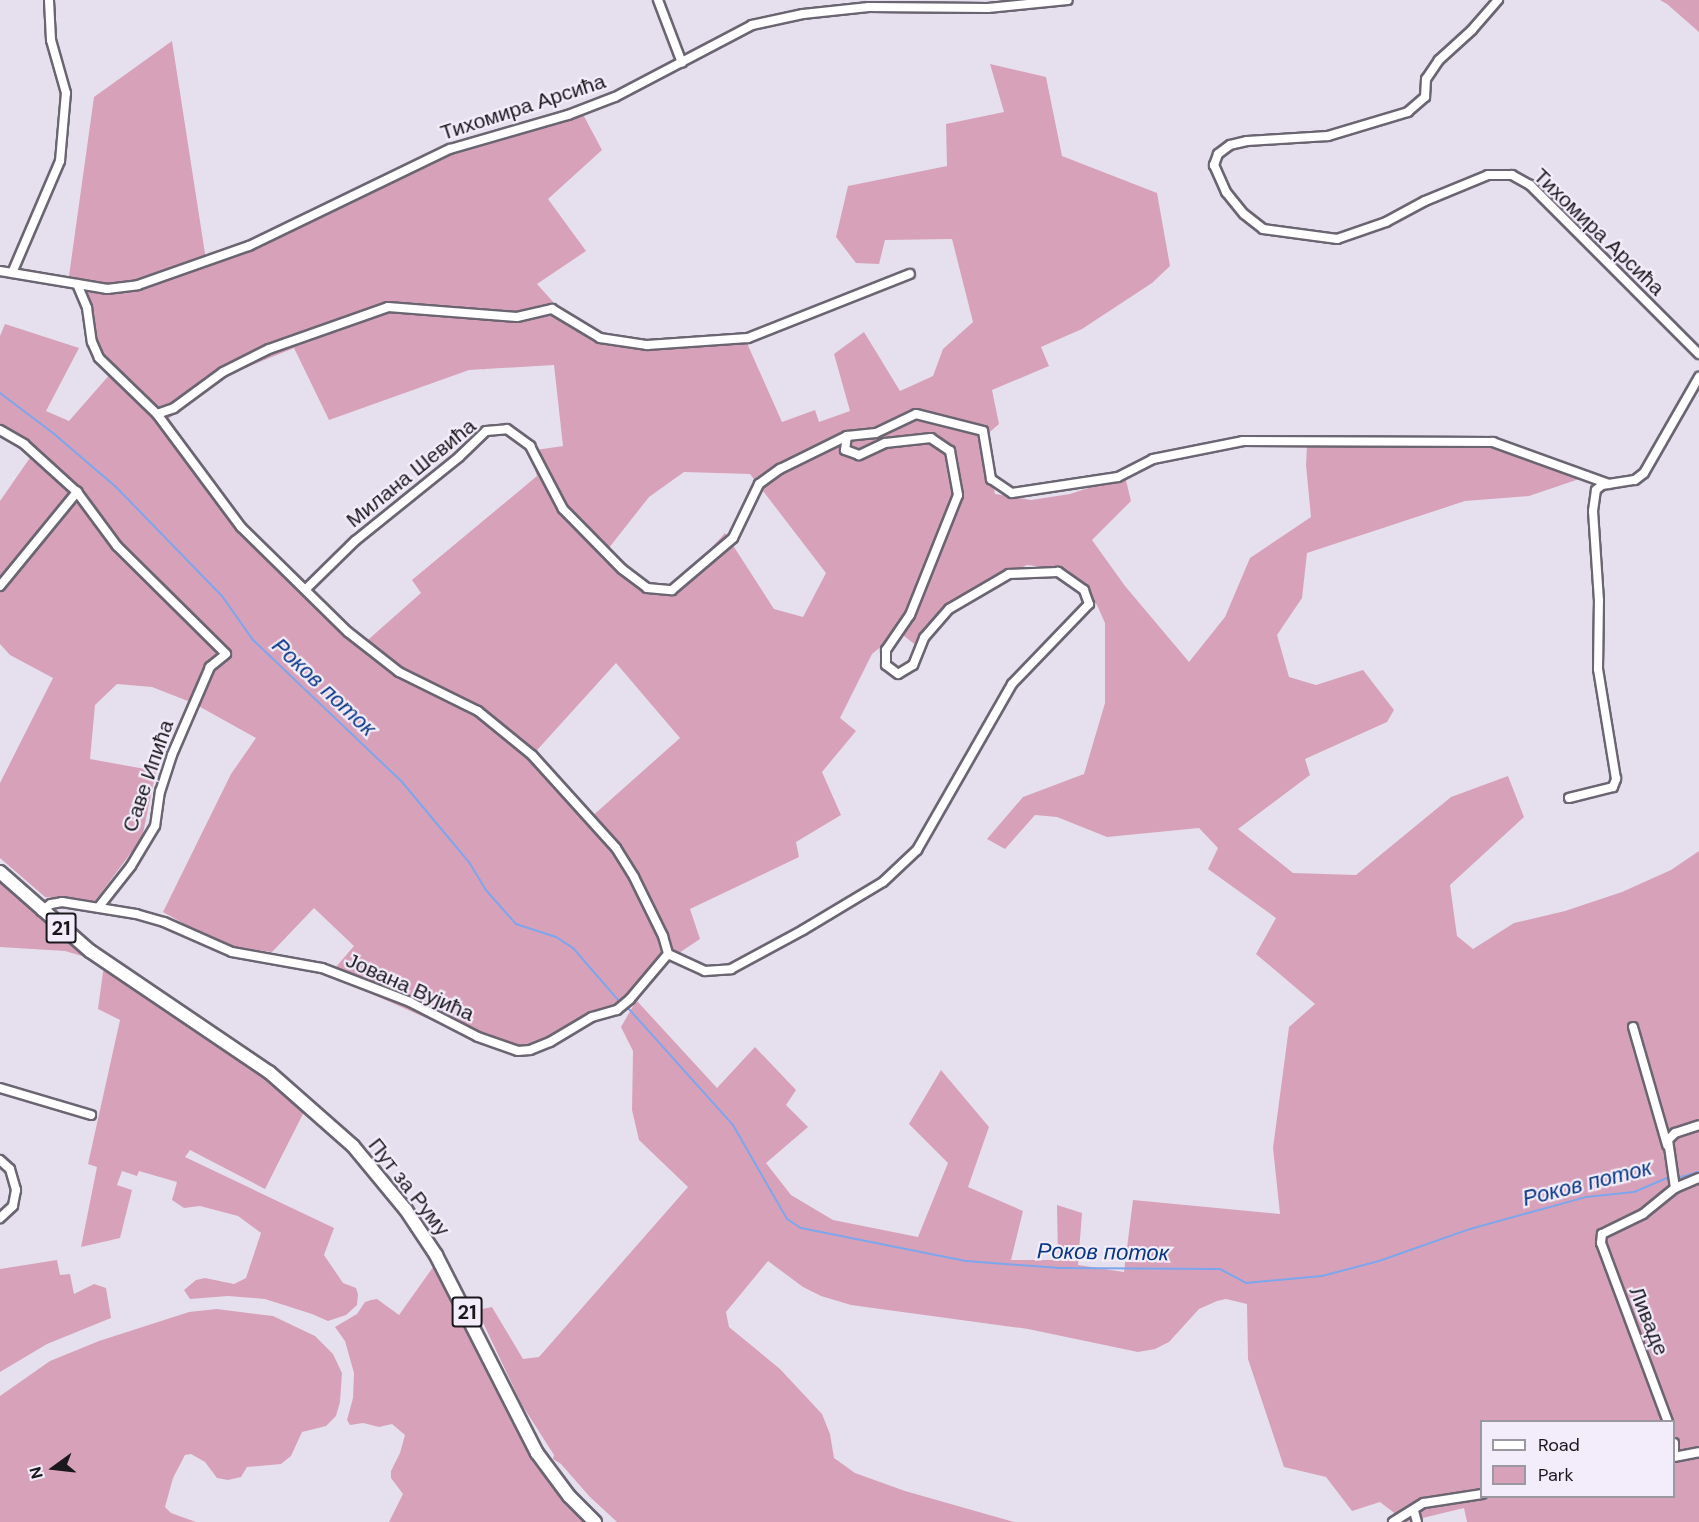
<!DOCTYPE html>
<html>
<head>
<meta charset="utf-8">
<style>
	body { margin:0 }
	#map { position:relative; width:1699px; height:1522px; overflow:hidden; background:#e6e0ee; font-family:"DM Sans",sans-serif }
	div>[style] { position:absolute }
	.green>* { inset:0; background:#d7a2b9 }
	.stream>* { height:2px; margin:-1px; padding:0 1px; transform-origin:1px; border-radius:1px; background:#7da6ec }
	.roads { filter:drop-shadow(2px 0 #6b6572) drop-shadow(-2px 0 #6b6572) drop-shadow(0 2px #6b6572) drop-shadow(0 -2px #6b6572) }
	.minor>* { height:8px; margin:-4px; padding:0 4px; transform-origin:4px; border-radius:4px; background:#fff }
	.primary>* { height:12px; margin:-6px; padding:0 6px; transform-origin:6px; border-radius:6px; background:#fff }
	span { translate:-50% -50%; white-space:nowrap; text-align:center; line-height:1.15; -webkit-text-stroke:4.5px #f3edfb; paint-order:stroke }
	.shield-label span { padding:2px 4px; background:#f3edfb; border:2px solid; border-radius:4px; -webkit-text-stroke-width:0 }
	.shield-label { font-size:20px; color:#1a181d; font-weight:700 }
	.street-label { font-size:21px; color:#1a181d }
	.water-label { font-size:22px; color:#073685; font-style:italic }
	.legend { position:absolute; left:1480px; top:1420px; width:195px; height:78px; box-sizing:border-box; background:#f3edfb; border:2px solid #9c98a2; margin:0; padding:8px 10px; list-style:none; font-size:18px; color:#1a181d }
	.legend li { display:flex; align-items:center; gap:12px; height:30px }
	.legend b { width:30px; border:2px solid #9c98a2 }
	.north { position:absolute; left:24px; top:1438px; width:60px; height:60px; -webkit-text-stroke:4px #f3edfb; paint-order:stroke; rotate:255deg; font-size:16px; font-weight:700; line-height:24px; text-align:center; color:#1a181d }
	.north::after { content:''; display:block; margin:auto; width:21px; height:27px; background:#1a181d; clip-path:polygon(50% 0,100% 100%,50% 72%,0 100%) }
</style>
</head>
<body>
<div id="map">
	<div class="green">
		<i style="clip-path:polygon(1660px 0,1699px 0,1699px 32px,1667px 4px)"></i>
		<i style="clip-path:polygon(evenodd,172px 41px,206px 260px,282px 228px,418px 158px,578px 105px,602px 150px,548px 199px,586px 251px,537px 284px,572px 323px,631px 340px,700px 341px,742px 332px,782px 422px,815px 410px,819px 422px,850px 411px,834px 354px,864px 332px,900px 391px,933px 376px,943px 349px,973px 322px,952px 239px,885px 240px,879px 264px,856px 263px,836px 237px,848px 186px,947px 166px,946px 124px,1004px 112px,990px 64px,1046px 77px,1062px 156px,1157px 193px,1170px 266px,1152px 283px,1082px 329px,1041px 347px,1049px 366px,992px 390px,999px 424px,984px 437px,995px 494px,1031px 500px,1070px 494px,1125px 476px,1131px 501px,1092px 540px,1125px 586px,1189px 662px,1225px 617px,1250px 558px,1311px 517px,1306px 465px,1307px 445px,1487px 437px,1594px 474px,1529px 496px,1465px 501px,1307px 553px,1302px 598px,1277px 635px,1289px 677px,1316px 685px,1363px 670px,1394px 710px,1387px 722px,1305px 759px,1310px 775px,1238px 829px,1293px 873px,1356px 875px,1451px 797px,1508px 776px,1524px 817px,1450px 885px,1457px 936px,1473px 949px,1514px 923px,1565px 911px,1622px 892px,1671px 870px,1699px 851px,1699px 1522px,1467px 1522px,1464px 1508px,1406px 1522px,1380px 1502px,1352px 1511px,1326px 1477px,1284px 1467px,1248px 1359px,1247px 1304px,1226px 1299px,1217px 1301px,1199px 1309px,1169px 1342px,1155px 1349px,1138px 1352px,1028px 1329px,851px 1305px,821px 1296px,803px 1287px,768px 1261px,726px 1312px,729px 1327px,780px 1369px,822px 1414px,830px 1434px,834px 1458px,855px 1473px,905px 1491px,1014px 1522px,617px 1522px,590px 1497px,561px 1464px,553px 1459px,554px 1455px,522px 1405px,477px 1310px,492px 1307px,523px 1359px,539px 1357px,688px 1187px,639px 1140px,632px 1110px,633px 1051px,621px 1027px,636px 1001px,561px 1038px,517px 1051px,460px 1033px,329px 975px,354px 946px,314px 908px,272px 952px,222px 945px,163px 912px,231px 774px,256px 738px,193px 703px,152px 687px,117px 684px,95px 705px,90px 759px,156px 771px,142px 838px,95px 901px,45px 897px,0 858px,0 783px,53px 678px,10px 655px,0 644px,0 501px,34px 452px,0 436px,0 336px,5px 324px,79px 348px,46px 411px,69px 421px,111px 373px,90px 348px,81px 288px,69px 276px,94px 97px,172px 41px,294px 348px,329px 420px,469px 370px,554px 365px,563px 446px,529px 451px,537px 476px,412px 580px,421px 593px,361px 646px,238px 527px,164px 422px,230px 374px,294px 348px,172px 41px,684px 472px,750px 474px,826px 573px,803px 617px,774px 609px,725px 533px,669px 594px,650px 592px,601px 558px,649px 497px,684px 472px,172px 41px,1027px 565px,1068px 570px,1097px 605px,1105px 623px,1105px 703px,1084px 774px,1023px 797px,987px 839px,1005px 849px,1035px 815px,1057px 817px,1107px 837px,1199px 828px,1218px 848px,1208px 869px,1276px 918px,1256px 954px,1315px 1004px,1289px 1027px,1273px 1148px,1280px 1214px,1133px 1200px,1124px 1272px,1078px 1265px,1082px 1213px,1057px 1205px,1058px 1260px,1011px 1260px,1023px 1211px,968px 1187px,989px 1127px,941px 1070px,909px 1124px,948px 1163px,918px 1237px,833px 1220px,791px 1195px,766px 1163px,808px 1127px,786px 1105px,796px 1090px,755px 1047px,717px 1088px,637px 1001px,673px 957px,700px 939px,690px 909px,799px 857px,796px 842px,841px 815px,822px 772px,856px 731px,840px 718px,872px 654px,899px 632px,918px 647px,943px 614px,978px 590px,1027px 565px,172px 41px,616px 663px,680px 738px,589px 819px,529px 759px,616px 663px,172px 41px,1482px 1422px,1674px 1422px,1674px 1496px,1482px 1496px,1482px 1422px)"></i>
		<i style="clip-path:polygon(0 877px,99px 961px,65px 951px,0 947px)"></i>
		<i style="clip-path:polygon(107px 966px,237px 1054px,307px 1106px,265px 1189px,190px 1150px,185px 1157px,334px 1228px,324px 1255px,343px 1283px,356px 1288px,358px 1294px,357px 1305px,346px 1315px,328px 1321px,312px 1314px,265px 1299px,228px 1296px,190px 1299px,184px 1290px,196px 1280px,205px 1278px,234px 1284px,246px 1278px,261px 1233px,238px 1216px,200px 1206px,184px 1208px,172px 1200px,177px 1182px,139px 1171px,137px 1176px,122px 1171px,117px 1185px,132px 1190px,120px 1238px,81px 1247px,97px 1167px,88px 1164px,120px 1020px,98px 1009px,103px 972px)"></i>
		<i style="clip-path:polygon(57px 1260px,60px 1275px,70px 1274px,74px 1294px,94px 1284px,106px 1288px,111px 1318px,47px 1344px,0 1372px,0 1269px)"></i>
		<i style="clip-path:polygon(436px 1263px,525px 1442px,557px 1490px,588px 1522px,389px 1522px,403px 1494px,391px 1478px,391px 1471px,400px 1453px,405px 1435px,392px 1424px,379px 1427px,363px 1423px,350px 1425px,347px 1420px,353px 1398px,354px 1373px,345px 1341px,335px 1327px,357px 1314px,365px 1302px,371px 1300px,377px 1299px,399px 1315px)"></i>
		<i style="clip-path:polygon(217px 1309px,273px 1316px,315px 1336px,333px 1354px,342px 1373px,340px 1402px,336px 1416px,326px 1426px,302px 1432px,291px 1456px,281px 1464px,247px 1467px,241px 1477px,228px 1480px,217px 1478px,205px 1462px,191px 1454px,185px 1455px,173px 1478px,165px 1507px,171px 1513px,196px 1522px,0 1522px,0 1396px,50px 1361px,99px 1341px,189px 1312px)"></i>
	</div>
	<div class="stream">
		<i style="left:0;top:393px;width:66px;rotate:37deg"></i>
		<i style="left:53px;top:433px;width:83px;rotate:40.6deg"></i>
		<i style="left:116px;top:487px;width:152px;rotate:45.8deg"></i>
		<i style="left:222px;top:596px;width:54px;rotate:54.8deg"></i>
		<i style="left:253px;top:640px;width:206px;rotate:43.6deg"></i>
		<i style="left:402px;top:782px;width:104px;rotate:50.1deg"></i>
		<i style="left:469px;top:862px;width:31px;rotate:59deg"></i>
		<i style="left:485px;top:889px;width:47px;rotate:48.5deg"></i>
		<i style="left:516px;top:924px;width:42px;rotate:18deg"></i>
		<i style="left:556px;top:937px;width:20px;rotate:33deg"></i>
		<i style="left:573px;top:948px;width:72px;rotate:49deg"></i>
		<i style="left:628px;top:1008px;width:157px;rotate:48.1deg"></i>
		<i style="left:733px;top:1125px;width:108px;rotate:60.1deg"></i>
		<i style="left:787px;top:1219px;width:17px;rotate:33deg"></i>
		<i style="left:801px;top:1228px;width:168px;rotate:11.3deg"></i>
		<i style="left:966px;top:1261px;width:94px;rotate:4.3deg"></i>
		<i style="left:1060px;top:1268px;width:160px;rotate:0.4deg"></i>
		<i style="left:1220px;top:1269px;width:30px;rotate:28deg"></i>
		<i style="left:1246px;top:1283px;width:76px;rotate:-5.3deg"></i>
		<i style="left:1322px;top:1276px;width:59px;rotate:-14.7deg"></i>
		<i style="left:1379px;top:1261px;width:96px;rotate:-19.4deg"></i>
		<i style="left:1470px;top:1229px;width:120px;rotate:-15.4deg"></i>
		<i style="left:1586px;top:1197px;width:48px;rotate:-5.9deg"></i>
		<i style="left:1634px;top:1192px;width:39px;rotate:-23deg"></i>
		<i style="left:1681px;top:1177px;width:19px;rotate:-16deg"></i>
	</div>
	<div class="roads">
		<div class="minor">
			<i style="left:658px;top:0;width:67px;rotate:69.1deg"></i>
			<i style="left:1498px;top:0;width:40px;rotate:131deg"></i>
			<i style="left:1472px;top:30px;width:45px;rotate:137.7deg"></i>
			<i style="left:1439px;top:60px;width:23px;rotate:124deg"></i>
			<i style="left:1426px;top:79px;width:18px;rotate:93deg"></i>
			<i style="left:1425px;top:97px;width:23px;rotate:139deg"></i>
			<i style="left:1408px;top:112px;width:84px;rotate:163.3deg"></i>
			<i style="left:1328px;top:136px;width:81px;rotate:176.5deg"></i>
			<i style="left:1247px;top:141px;width:17px;rotate:167deg"></i>
			<i style="left:1230px;top:145px;width:15px;rotate:143deg"></i>
			<i style="left:1218px;top:154px;width:12px;rotate:110deg"></i>
			<i style="left:1214px;top:165px;width:30px;rotate:66deg"></i>
			<i style="left:1226px;top:192px;width:28px;rotate:51deg"></i>
			<i style="left:1244px;top:214px;width:24px;rotate:38deg"></i>
			<i style="left:1263px;top:229px;width:75px;rotate:7.7deg"></i>
			<i style="left:1337px;top:239px;width:52px;rotate:-19.1deg"></i>
			<i style="left:1386px;top:222px;width:44px;rotate:-28.3deg"></i>
			<i style="left:1425px;top:201px;width:68px;rotate:-22.4deg"></i>
			<i style="left:1488px;top:175px;width:24px"></i>
			<i style="left:1512px;top:175px;width:21px;rotate:29deg"></i>
			<i style="left:1530px;top:185px;width:239px;rotate:45deg"></i>
			<i style="left:0;top:271px;width:109px;rotate:9.5deg"></i>
			<i style="left:107px;top:289px;width:31px;rotate:-7deg"></i>
			<i style="left:138px;top:285px;width:118px;rotate:-19.4deg"></i>
			<i style="left:249px;top:246px;width:223px;rotate:-25.8deg"></i>
			<i style="left:450px;top:149px;width:123px;rotate:-16.1deg"></i>
			<i style="left:568px;top:115px;width:50px;rotate:-21deg"></i>
			<i style="left:615px;top:97px;width:155px;rotate:-27.7deg"></i>
			<i style="left:752px;top:25px;width:52px;rotate:-12.2deg"></i>
			<i style="left:803px;top:14px;width:66px;rotate:-6.1deg"></i>
			<i style="left:869px;top:7px;width:119px;rotate:0.5deg"></i>
			<i style="left:988px;top:8px;width:80px;rotate:-5.7deg"></i>
			<i style="left:12px;top:273px;width:122px;rotate:-66.8deg"></i>
			<i style="left:60px;top:161px;width:68px;rotate:-85deg"></i>
			<i style="left:66px;top:93px;width:55px;rotate:-105.8deg"></i>
			<i style="left:51px;top:40px;width:40px;rotate:-92.9deg"></i>
			<i style="left:77px;top:284px;width:26px;rotate:67deg"></i>
			<i style="left:87px;top:308px;width:34px;rotate:82deg"></i>
			<i style="left:92px;top:342px;width:17px;rotate:66deg"></i>
			<i style="left:99px;top:358px;width:81px;rotate:44deg"></i>
			<i style="left:157px;top:414px;width:141px;rotate:53.4deg"></i>
			<i style="left:241px;top:527px;width:150px;rotate:44.5deg"></i>
			<i style="left:348px;top:632px;width:65px;rotate:38.1deg"></i>
			<i style="left:399px;top:672px;width:88px;rotate:26.3deg"></i>
			<i style="left:478px;top:711px;width:70px;rotate:39.2deg"></i>
			<i style="left:532px;top:755px;width:125px;rotate:47.9deg"></i>
			<i style="left:616px;top:848px;width:34px;rotate:58deg"></i>
			<i style="left:634px;top:877px;width:66px;rotate:63.8deg"></i>
			<i style="left:663px;top:936px;width:19px;rotate:74deg"></i>
			<i style="left:157px;top:414px;width:18px;rotate:-19deg"></i>
			<i style="left:174px;top:408px;width:61px;rotate:-36.3deg"></i>
			<i style="left:223px;top:372px;width:51px;rotate:-26.6deg"></i>
			<i style="left:269px;top:349px;width:126px;rotate:-19.4deg"></i>
			<i style="left:388px;top:307px;width:129px;rotate:4.4deg"></i>
			<i style="left:517px;top:317px;width:36px;rotate:-13deg"></i>
			<i style="left:552px;top:309px;width:56px;rotate:31.1deg"></i>
			<i style="left:600px;top:338px;width:48px;rotate:8.5deg"></i>
			<i style="left:647px;top:345px;width:101px;rotate:-4deg"></i>
			<i style="left:748px;top:338px;width:174px;rotate:-21.6deg"></i>
			<i style="left:0;top:430px;width:28px;rotate:30deg"></i>
			<i style="left:24px;top:444px;width:72px;rotate:42.2deg"></i>
			<i style="left:77px;top:492px;width:67px;rotate:53.5deg"></i>
			<i style="left:117px;top:546px;width:153px;rotate:44.7deg"></i>
			<i style="left:226px;top:654px;width:21px;rotate:141deg"></i>
			<i style="left:210px;top:667px;width:96px;rotate:113.4deg"></i>
			<i style="left:172px;top:755px;width:38px;rotate:108deg"></i>
			<i style="left:160px;top:791px;width:35px;rotate:98deg"></i>
			<i style="left:155px;top:826px;width:47px;rotate:121deg"></i>
			<i style="left:131px;top:866px;width:53px;rotate:128.2deg"></i>
			<i style="left:0;top:586px;width:122px;rotate:-50.7deg"></i>
			<i style="left:306px;top:589px;width:69px;rotate:-44.4deg"></i>
			<i style="left:355px;top:541px;width:134px;rotate:-38.9deg"></i>
			<i style="left:459px;top:457px;width:37px;rotate:-44deg"></i>
			<i style="left:486px;top:431px;width:21px;rotate:-5deg"></i>
			<i style="left:507px;top:429px;width:29px;rotate:36deg"></i>
			<i style="left:530px;top:446px;width:71px;rotate:62.4deg"></i>
			<i style="left:563px;top:509px;width:84px;rotate:45.5deg"></i>
			<i style="left:622px;top:569px;width:31px;rotate:37deg"></i>
			<i style="left:647px;top:588px;width:25px;rotate:5deg"></i>
			<i style="left:672px;top:590px;width:80px;rotate:-40.4deg"></i>
			<i style="left:733px;top:538px;width:60px;rotate:-64.3deg"></i>
			<i style="left:759px;top:484px;width:26px;rotate:-36deg"></i>
			<i style="left:780px;top:469px;width:75px;rotate:-26.2deg"></i>
			<i style="left:847px;top:436px;width:29px;rotate:-6deg"></i>
			<i style="left:876px;top:433px;width:44px;rotate:-25.4deg"></i>
			<i style="left:916px;top:414px;width:69px;rotate:14.2deg"></i>
			<i style="left:983px;top:431px;width:49px;rotate:80.5deg"></i>
			<i style="left:991px;top:479px;width:25px;rotate:34deg"></i>
			<i style="left:1012px;top:493px;width:107px;rotate:-8.6deg"></i>
			<i style="left:1118px;top:477px;width:39px;rotate:-27deg"></i>
			<i style="left:1153px;top:459px;width:92px;rotate:-11.3deg"></i>
			<i style="left:1243px;top:441px;width:250px;rotate:0.2deg"></i>
			<i style="left:1493px;top:442px;width:123px;rotate:19.9deg"></i>
			<i style="left:1569px;top:798px;width:45px;rotate:-14deg"></i>
			<i style="left:1613px;top:787px;width:9px;rotate:-69deg"></i>
			<i style="left:1616px;top:779px;width:111px;rotate:-99.3deg"></i>
			<i style="left:1598px;top:669px;width:68px;rotate:-89.2deg"></i>
			<i style="left:1599px;top:601px;width:90px;rotate:-93.8deg"></i>
			<i style="left:1593px;top:511px;width:21px;rotate:-82deg"></i>
			<i style="left:1596px;top:490px;width:8px;rotate:-40deg"></i>
			<i style="left:1602px;top:485px;width:33px;rotate:-9deg"></i>
			<i style="left:1635px;top:480px;width:11px;rotate:-38deg"></i>
			<i style="left:1644px;top:473px;width:111px;rotate:-60.2deg"></i>
			<i style="left:41px;top:911px;width:12px;rotate:-35deg"></i>
			<i style="left:51px;top:904px;width:11px;rotate:-10deg"></i>
			<i style="left:62px;top:902px;width:75px;rotate:9.2deg"></i>
			<i style="left:136px;top:914px;width:29px;rotate:16deg"></i>
			<i style="left:164px;top:922px;width:74px;rotate:23.8deg"></i>
			<i style="left:232px;top:952px;width:91px;rotate:10.1deg"></i>
			<i style="left:322px;top:968px;width:94px;rotate:21.1deg"></i>
			<i style="left:410px;top:1002px;width:76px;rotate:27.2deg"></i>
			<i style="left:478px;top:1037px;width:42px;rotate:19.3deg"></i>
			<i style="left:518px;top:1051px;width:12px;rotate:-5deg"></i>
			<i style="left:530px;top:1050px;width:22px;rotate:-22deg"></i>
			<i style="left:550px;top:1042px;width:49px;rotate:-30.8deg"></i>
			<i style="left:592px;top:1017px;width:26px;rotate:-16deg"></i>
			<i style="left:617px;top:1010px;width:17px;rotate:-40deg"></i>
			<i style="left:630px;top:999px;width:59px;rotate:-49.8deg"></i>
			<i style="left:668px;top:954px;width:41px;rotate:24.7deg"></i>
			<i style="left:705px;top:971px;width:26px;rotate:-4deg"></i>
			<i style="left:731px;top:969px;width:82px;rotate:-28.4deg"></i>
			<i style="left:803px;top:930px;width:93px;rotate:-31deg"></i>
			<i style="left:883px;top:882px;width:47px;rotate:-43.3deg"></i>
			<i style="left:917px;top:850px;width:191px;rotate:-60.2deg"></i>
			<i style="left:1012px;top:684px;width:111px;rotate:-46.1deg"></i>
			<i style="left:1089px;top:604px;width:15px;rotate:-110deg"></i>
			<i style="left:1084px;top:590px;width:32px;rotate:-145deg"></i>
			<i style="left:1058px;top:572px;width:49px;rotate:177.7deg"></i>
			<i style="left:1009px;top:574px;width:69px;rotate:149.7deg"></i>
			<i style="left:949px;top:609px;width:38px;rotate:131deg"></i>
			<i style="left:924px;top:638px;width:29px;rotate:112deg"></i>
			<i style="left:913px;top:665px;width:17px;rotate:149deg"></i>
			<i style="left:898px;top:674px;width:15px;rotate:-143deg"></i>
			<i style="left:886px;top:665px;width:15px;rotate:-90deg"></i>
			<i style="left:886px;top:650px;width:42px;rotate:-55.6deg"></i>
			<i style="left:910px;top:615px;width:129px;rotate:-68.2deg"></i>
			<i style="left:958px;top:495px;width:45px;rotate:-100.3deg"></i>
			<i style="left:950px;top:451px;width:23px;rotate:-146deg"></i>
			<i style="left:931px;top:438px;width:46px;rotate:173.8deg"></i>
			<i style="left:885px;top:443px;width:29px;rotate:155deg"></i>
			<i style="left:859px;top:455px;width:15px;rotate:-160deg"></i>
			<i style="left:845px;top:450px;width:14px;rotate:-82deg"></i>
			<i style="left:1633px;top:1027px;width:123px;rotate:73.9deg"></i>
			<i style="left:0;top:1088px;width:95px;rotate:16.5deg"></i>
			<i style="left:0;top:1160px;width:13px;rotate:42deg"></i>
			<i style="left:10px;top:1169px;width:22px;rotate:74deg"></i>
			<i style="left:16px;top:1190px;width:16px;rotate:101deg"></i>
			<i style="left:13px;top:1206px;width:18px;rotate:137deg"></i>
			<i style="left:1675px;top:1188px;width:49px;rotate:-98.3deg"></i>
			<i style="left:1668px;top:1140px;width:10px;rotate:-45deg"></i>
			<i style="left:1675px;top:1133px;width:25px;rotate:-18deg"></i>
			<i style="left:1668px;top:1422px;width:191px;rotate:-110.5deg"></i>
			<i style="left:1601px;top:1243px;width:9px;rotate:-84deg"></i>
			<i style="left:1602px;top:1234px;width:46px;rotate:-26deg"></i>
			<i style="left:1643px;top:1214px;width:41px;rotate:-39.1deg"></i>
			<i style="left:1675px;top:1188px;width:26px;rotate:-23deg"></i>
			<i style="left:1674px;top:1443px;width:8px;rotate:90deg"></i>
			<i style="left:1674px;top:1457px;width:25px;rotate:-11deg"></i>
			<i style="left:1414px;top:1511px;width:11px;rotate:75deg"></i>
			<i style="left:1393px;top:1522px;width:36px;rotate:-32deg"></i>
			<i style="left:1424px;top:1503px;width:59px;rotate:-8.8deg"></i>
		</div>
		<div class="primary">
			<i style="left:0;top:872px;width:120px;rotate:41.3deg"></i>
			<i style="left:90px;top:951px;width:216px;rotate:34.1deg"></i>
			<i style="left:269px;top:1072px;width:112px;rotate:41.4deg"></i>
			<i style="left:353px;top:1146px;width:83px;rotate:50.4deg"></i>
			<i style="left:406px;top:1210px;width:54px;rotate:56.3deg"></i>
			<i style="left:436px;top:1255px;width:222px;rotate:63deg"></i>
			<i style="left:537px;top:1453px;width:54px;rotate:53.3deg"></i>
			<i style="left:569px;top:1496px;width:37px;rotate:45deg"></i>
		</div>
	</div>
	<div class="shield-label">
		<span style="left:61px;top:928px">21</span>
		<span style="left:467px;top:1312px">21</span>
	</div>
	<div class="street-label">
		<span style="left:523px;top:107px;rotate:-18deg">Тихомира Арсића</span>
		<span style="left:1599px;top:232px;rotate:44deg">Тихомира Арсића</span>
		<span style="left:411px;top:473px;rotate:-39deg">Милана Шевића</span>
		<span style="left:148px;top:776px;rotate:-71deg">Саве Ипића</span>
		<span style="left:410px;top:987px;rotate:24deg">Јована Вујића</span>
		<span style="left:409px;top:1187px;rotate:52deg">Пут за Руму</span>
		<span style="left:1649px;top:1321px;rotate:68deg">Ливаде</span>
	</div>
	<div class="water-label">
		<span style="left:324px;top:687px;rotate:43deg">Роков поток</span>
		<span style="left:1587px;top:1183px;rotate:-14deg">Роков поток</span>
		<span style="left:1103px;top:1252px;rotate:1deg">Роков поток</span>
	</div>
	<ul class="legend">
	<li><b style="height:8px;background:#fff"></b>Road</li>
	<li><b style="height:16px;background:#d7a2b9"></b>Park</li>
	</ul>
	<div class="north">N</div>
</div>
</body>
</html>
